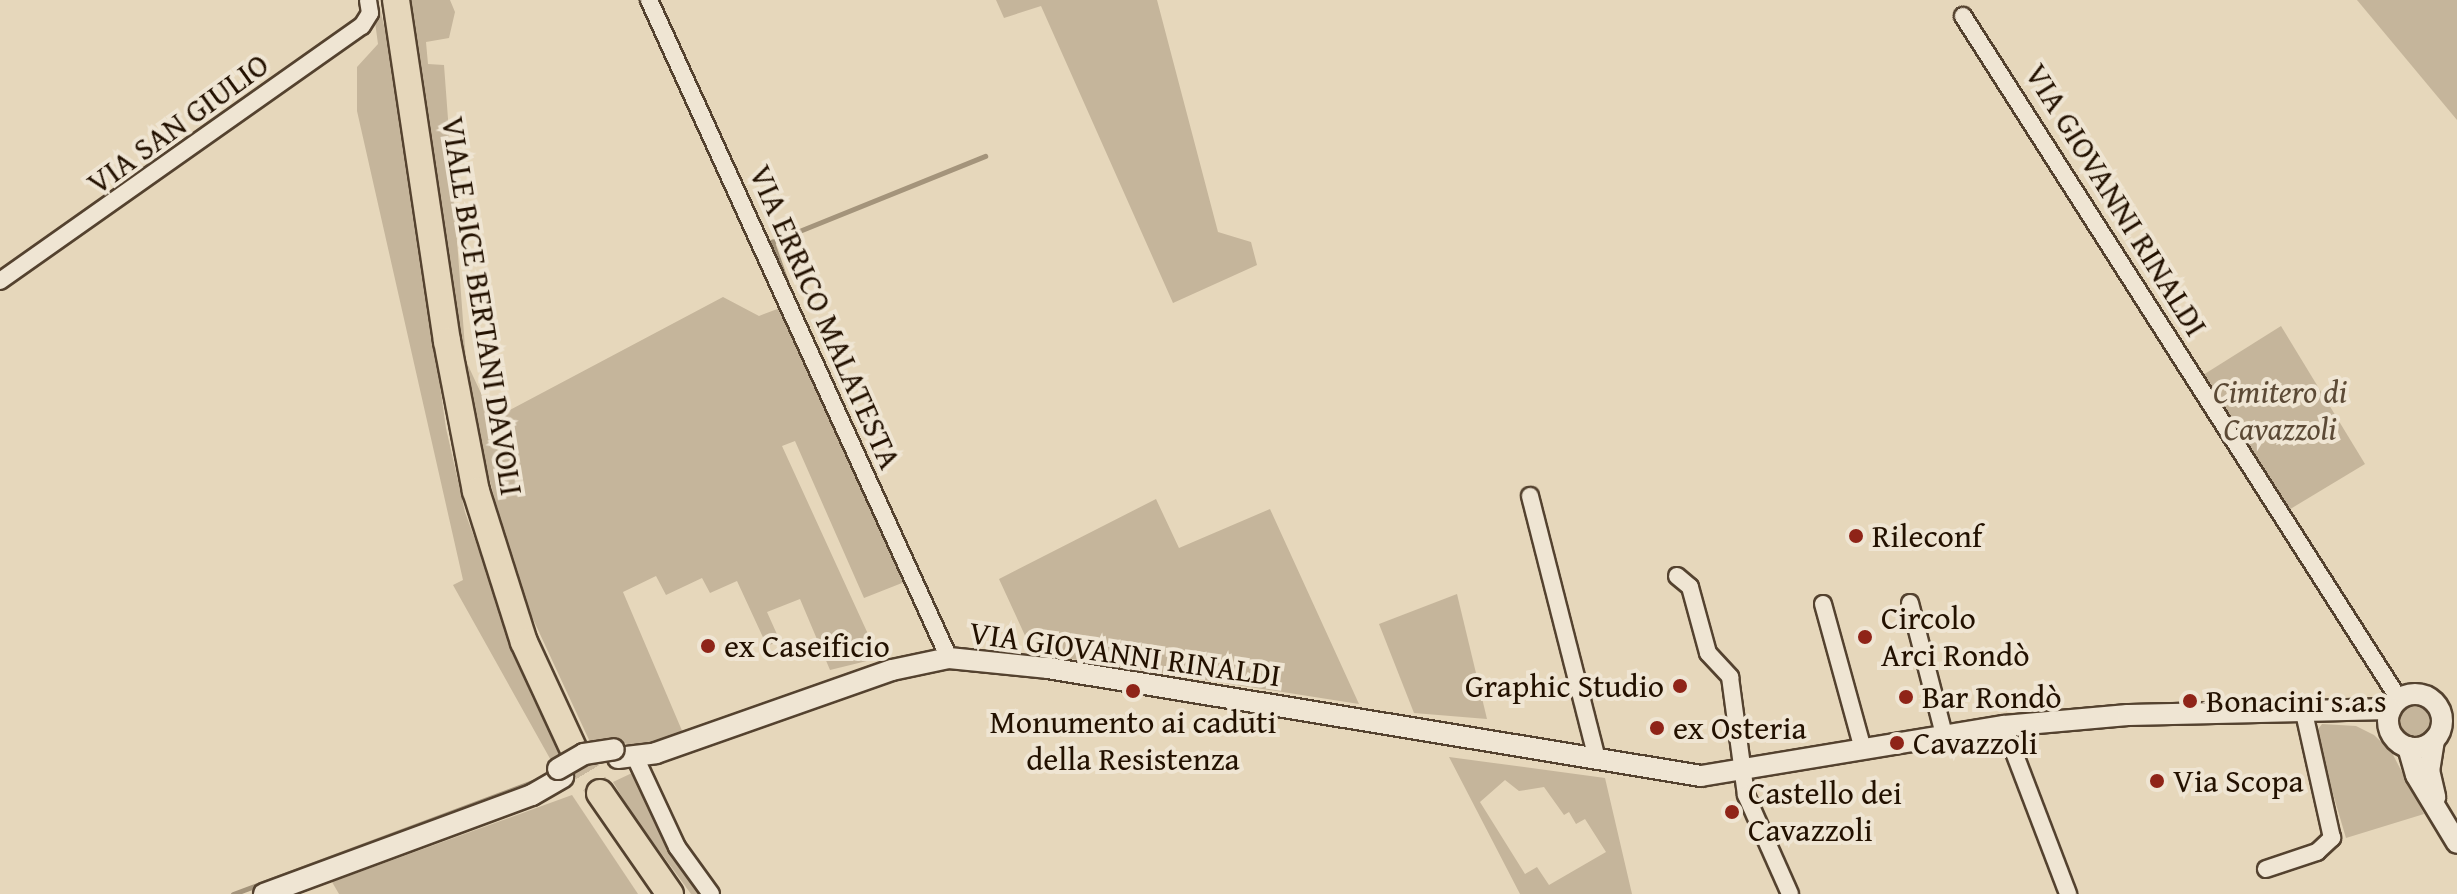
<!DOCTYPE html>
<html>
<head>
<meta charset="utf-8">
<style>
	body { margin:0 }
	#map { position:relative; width:2457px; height:894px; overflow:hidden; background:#e6d7bb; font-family:"Gentium Book Plus",serif }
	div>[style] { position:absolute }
	.green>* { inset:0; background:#c5b59b }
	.round { border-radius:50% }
	.stream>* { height:5px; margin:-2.5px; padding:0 2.5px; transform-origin:2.5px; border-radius:2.5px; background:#a4947b }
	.trunk-tunnel>* { height:26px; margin-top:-13px; transform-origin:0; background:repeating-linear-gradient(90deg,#c9b99f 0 26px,transparent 0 39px) }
	.roads { filter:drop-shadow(2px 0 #54422f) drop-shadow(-2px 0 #54422f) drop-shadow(0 2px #54422f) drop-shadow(0 -2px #54422f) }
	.minor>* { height:16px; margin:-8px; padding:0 8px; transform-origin:8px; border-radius:8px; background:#efe5d3 }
	.tertiary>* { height:20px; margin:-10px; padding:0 10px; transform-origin:10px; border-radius:10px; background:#efe5d3 }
	.tertiary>.ring { margin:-10px; padding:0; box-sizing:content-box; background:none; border:20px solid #efe5d3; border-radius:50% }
	.trunk>* { height:26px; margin:-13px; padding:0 13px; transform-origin:13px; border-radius:13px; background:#e6d7bb }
	.bridges { filter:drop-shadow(2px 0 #54422f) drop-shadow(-2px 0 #54422f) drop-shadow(0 2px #54422f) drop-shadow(0 -2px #54422f) }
	.tertiary-bridge>* { height:20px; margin:-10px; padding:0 10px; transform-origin:10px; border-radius:10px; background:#efe5d3 }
	.dots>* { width:22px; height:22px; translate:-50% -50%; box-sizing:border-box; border:4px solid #efe5d3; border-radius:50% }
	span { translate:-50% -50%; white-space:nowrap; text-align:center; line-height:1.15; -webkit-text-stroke:8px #efe5d3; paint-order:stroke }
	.street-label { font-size:32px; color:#231100 }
	.park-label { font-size:32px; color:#5c4a36; font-style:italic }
	.poi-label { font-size:32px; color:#231100 }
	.left { translate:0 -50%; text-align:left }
	.right { translate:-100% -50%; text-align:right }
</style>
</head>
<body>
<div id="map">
	<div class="green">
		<i style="clip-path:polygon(372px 0,378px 0,396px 77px,446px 428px,465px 512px,531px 695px,562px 757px,553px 764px,453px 585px,463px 580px,357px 111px,357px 67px,378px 44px)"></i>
		<i style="clip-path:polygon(411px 0,450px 0,455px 12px,449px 38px,426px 42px,428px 64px,444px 65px,466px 361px,493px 419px,723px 297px,759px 316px,788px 305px,907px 581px,864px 598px,795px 441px,782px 446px,879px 658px,830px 670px,800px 599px,767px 612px,780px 641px,767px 646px,737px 581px,710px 593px,702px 578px,666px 595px,656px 576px,623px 592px,683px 733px,645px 747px,605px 740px,590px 742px,520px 591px,479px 441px,466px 389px)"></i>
		<i style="clip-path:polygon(996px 0,1157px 0,1218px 232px,1251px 242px,1257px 265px,1173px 303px,1041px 6px,1004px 18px)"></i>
		<i style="clip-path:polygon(2357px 0,2457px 0,2457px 120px)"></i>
		<i style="clip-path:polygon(2281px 326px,2365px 464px,2287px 511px,2203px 375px)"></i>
		<i style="clip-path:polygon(1156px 499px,1179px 548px,1270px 509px,1359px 704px,1033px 653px,999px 579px)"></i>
		<i style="clip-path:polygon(1457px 594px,1487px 719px,1414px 713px,1379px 624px)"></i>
		<i class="round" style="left:2400px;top:706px;width:30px;height:30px"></i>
		<i style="clip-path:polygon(2322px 724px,2356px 726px,2374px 735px,2391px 751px,2424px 814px,2346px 838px,2315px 733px)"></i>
		<i style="clip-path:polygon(evenodd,1449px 757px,1605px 778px,1632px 894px,1520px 894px,1449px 757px,1505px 780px,1519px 791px,1544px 787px,1564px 815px,1569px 812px,1576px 824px,1585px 819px,1606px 852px,1549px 885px,1537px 867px,1525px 874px,1480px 802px,1505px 780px)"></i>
		<i style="clip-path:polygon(632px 773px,671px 845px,704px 894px,691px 894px,631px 812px,613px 782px)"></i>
		<i style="clip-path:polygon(572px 795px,638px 894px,339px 894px,332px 882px)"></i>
	</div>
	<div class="stream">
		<i style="left:787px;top:284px;width:45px;rotate:-109.7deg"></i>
		<i style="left:772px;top:242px;width:230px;rotate:-22deg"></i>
		<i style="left:233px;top:894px;width:328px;rotate:-20.5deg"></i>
	</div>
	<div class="trunk-tunnel">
		<i style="left:574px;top:750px;width:50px;rotate:58.8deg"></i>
	</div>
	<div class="roads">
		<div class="minor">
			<i style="left:649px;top:0;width:723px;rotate:65.49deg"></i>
			<i style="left:1963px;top:16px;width:810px;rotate:57.45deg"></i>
			<i style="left:0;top:281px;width:443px;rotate:-35.2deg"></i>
			<i style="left:362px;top:26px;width:15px;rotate:-58deg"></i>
			<i style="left:370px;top:13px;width:13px;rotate:-99deg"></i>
			<i style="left:1530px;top:496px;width:270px;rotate:75.7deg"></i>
			<i style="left:1677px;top:576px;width:17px;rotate:40deg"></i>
			<i style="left:1690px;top:587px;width:68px;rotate:74.7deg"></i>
			<i style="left:1708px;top:653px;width:33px;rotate:47deg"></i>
			<i style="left:1730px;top:677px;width:119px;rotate:82.3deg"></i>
			<i style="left:1746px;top:795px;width:108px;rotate:66deg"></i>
			<i style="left:1910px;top:603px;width:135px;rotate:75.5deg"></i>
			<i style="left:1823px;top:604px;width:150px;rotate:74.6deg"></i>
			<i style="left:2004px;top:726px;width:180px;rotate:69.1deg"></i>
			<i style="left:636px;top:759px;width:97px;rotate:65deg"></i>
			<i style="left:677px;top:847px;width:58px;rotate:54.1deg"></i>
			<i style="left:2266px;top:869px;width:54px;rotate:-18.4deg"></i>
			<i style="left:2317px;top:852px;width:21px;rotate:-43deg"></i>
			<i style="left:2332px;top:838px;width:128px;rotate:-102.6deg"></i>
		</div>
		<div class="tertiary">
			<i class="ring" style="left:2388px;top:694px;width:34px;height:34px"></i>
			<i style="left:2434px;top:740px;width:30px;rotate:99deg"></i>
			<i style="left:2429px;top:770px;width:28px;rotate:77deg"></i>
			<i style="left:2408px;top:747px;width:29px;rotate:74deg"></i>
			<i style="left:2416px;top:775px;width:79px;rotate:58.9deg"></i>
			<i style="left:618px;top:758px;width:38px;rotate:-7deg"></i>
			<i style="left:656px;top:753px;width:250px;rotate:-19.4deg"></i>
			<i style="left:892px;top:670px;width:58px;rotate:-11.9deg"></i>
			<i style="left:949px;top:658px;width:100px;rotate:5.8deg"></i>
			<i style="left:1048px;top:668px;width:662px;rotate:9.39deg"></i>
			<i style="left:1701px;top:776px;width:307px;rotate:-9.4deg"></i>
			<i style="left:2004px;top:726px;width:124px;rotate:-5.1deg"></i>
			<i style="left:2128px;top:715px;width:263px;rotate:-1.3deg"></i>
			<i style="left:264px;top:894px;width:286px;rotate:-20.3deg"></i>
			<i style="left:532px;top:795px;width:36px;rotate:-30deg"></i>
		</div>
		<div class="trunk">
			<i style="left:396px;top:0;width:345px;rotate:81.5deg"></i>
			<i style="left:447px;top:341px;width:153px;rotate:79.1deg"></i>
			<i style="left:476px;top:491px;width:158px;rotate:72.4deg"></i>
			<i style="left:524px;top:642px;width:119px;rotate:65.2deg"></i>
			<i style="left:600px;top:793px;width:123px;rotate:55.3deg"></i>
		</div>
	</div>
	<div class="bridges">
		<div class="tertiary-bridge">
			<i style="left:558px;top:769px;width:30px;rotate:-30deg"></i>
			<i style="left:584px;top:754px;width:30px;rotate:-9deg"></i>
		</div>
	</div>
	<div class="dots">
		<i style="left:1856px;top:536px;background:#8f2418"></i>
		<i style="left:1865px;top:637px;background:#8f2418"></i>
		<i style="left:708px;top:646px;background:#8f2418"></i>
		<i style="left:1680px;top:686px;background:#8f2418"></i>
		<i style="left:1133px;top:691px;background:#8f2418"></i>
		<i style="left:1906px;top:697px;background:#8f2418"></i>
		<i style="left:2190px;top:701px;background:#8f2418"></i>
		<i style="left:1657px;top:728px;background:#8f2418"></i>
		<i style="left:1897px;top:743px;background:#8f2418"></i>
		<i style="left:2157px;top:781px;background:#8f2418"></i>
		<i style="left:1732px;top:812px;background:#8f2418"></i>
	</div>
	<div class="street-label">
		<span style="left:178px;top:124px;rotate:-36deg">VIA SAN GIULIO</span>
		<span style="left:2116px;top:200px;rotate:58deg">VIA GIOVANNI RINALDI</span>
		<span style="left:482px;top:306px;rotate:81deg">VIALE BICE BERTANI DAVOLI</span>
		<span style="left:825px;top:317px;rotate:66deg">VIA ERRICO MALATESTA</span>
		<span style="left:1125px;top:654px;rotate:8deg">VIA GIOVANNI RINALDI</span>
	</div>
	<div class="park-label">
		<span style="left:2280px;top:411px">Cimitero di<br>Cavazzoli</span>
	</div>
	<div class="poi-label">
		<span class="left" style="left:1872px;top:536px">Rileconf</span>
		<span class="left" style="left:1881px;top:637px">Circolo<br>Arci Rondò</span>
		<span class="left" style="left:724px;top:646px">ex Caseificio</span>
		<span class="right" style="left:1664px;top:686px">Graphic Studio</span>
		<span class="left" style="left:1922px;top:697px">Bar Rondò</span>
		<span class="left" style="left:2206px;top:701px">Bonacini s.a.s</span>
		<span style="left:1133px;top:741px">Monumento ai caduti<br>della Resistenza</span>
		<span class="left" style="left:1673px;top:728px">ex Osteria</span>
		<span class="left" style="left:1913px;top:743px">Cavazzoli</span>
		<span class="left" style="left:2173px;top:781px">Via Scopa</span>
		<span class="left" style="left:1748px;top:812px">Castello dei<br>Cavazzoli</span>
	</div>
</div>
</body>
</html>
